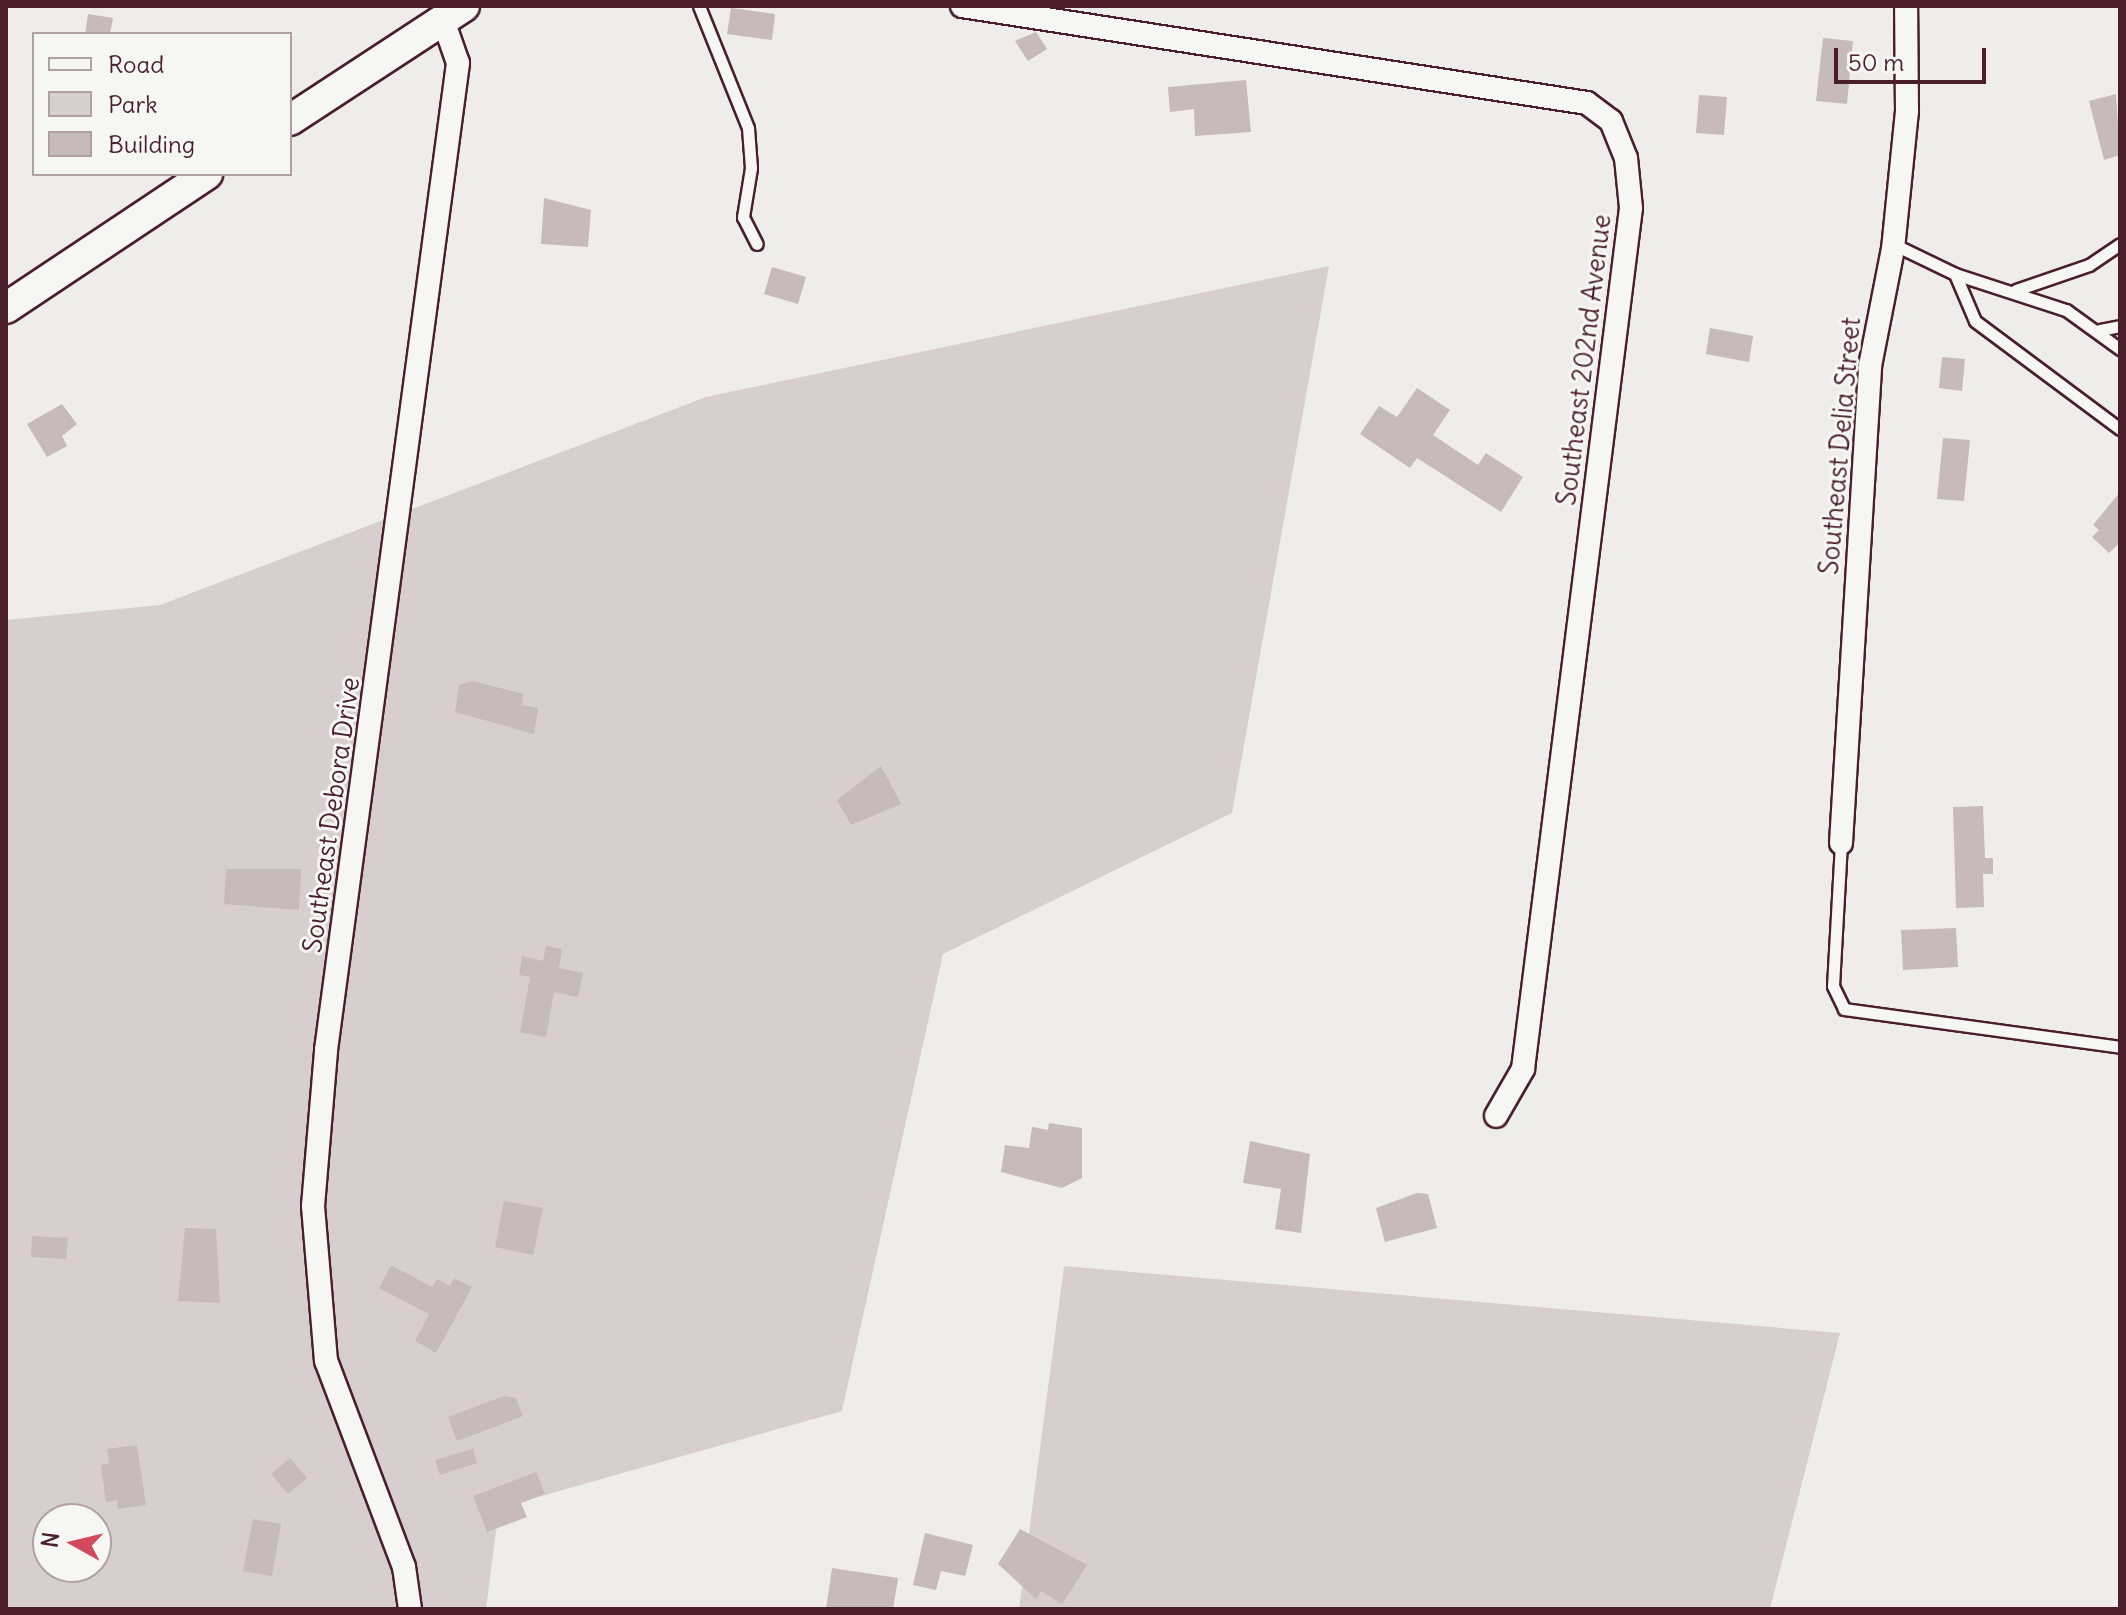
<!DOCTYPE html>
<html>
<head>
<meta charset="utf-8">
<style>
	body { margin:0 }
	#map { position:relative; width:2126px; height:1615px; overflow:hidden; background:#efedea; font-family:Delius,sans-serif }
	div>[style] { position:absolute }
	.green>* { inset:0; background:#d7cfce }
	.building>* { inset:0; background:#c6babb }
	.roads { filter:drop-shadow(2px 0 #4a1f2b) drop-shadow(-2px 0 #4a1f2b) drop-shadow(0 2px #4a1f2b) drop-shadow(0 -2px #4a1f2b) }
	.lane>* { height:11px; margin:-5.5px; padding:0 5.5px; transform-origin:5.5px; border-radius:5.5px; background:#f6f6f2 }
	.street>* { height:22px; margin:-11px; padding:0 11px; transform-origin:11px; border-radius:11px; background:#f6f6f2 }
	.secondary>* { height:30px; margin:-15px; padding:0 15px; transform-origin:15px; border-radius:15px; background:#f6f6f2 }
	span { translate:-50% -50%; white-space:nowrap; text-align:center; line-height:1.15; -webkit-text-stroke:6px #f6f6f2; paint-order:stroke }
	.street-label { font-size:26px; color:#4a1f2b }
	.frame { position:absolute; inset:0; border:8px solid #4a1f2b; pointer-events:none }
	.legend { position:absolute; left:32px; top:32px; width:260px; height:144px; box-sizing:border-box; background:#f6f6f2; border:2px solid #b1a0a2; margin:0; padding:10px 14px; list-style:none; font-size:24px; color:#4a1f2b }
	.legend li { display:flex; align-items:center; gap:16px; height:40px }
	.legend b { width:40px; border:2px solid #b1a0a2 }
	.north { position:absolute; left:32px; top:1503px; width:80px; height:80px; box-sizing:border-box; background:#f6f6f2; border:2px solid #b1a0a2; border-radius:50%; rotate:278deg; font-size:22px; font-weight:700; line-height:32px; text-align:center; color:#4a1f2b }
	.north::after { content:''; display:block; margin:auto; width:28px; height:36px; background:#d1495b; clip-path:polygon(50% 0,100% 100%,50% 72%,0 100%) }
	.scale { position:absolute; left:1834px; top:48px; width:152px; height:36px; box-sizing:border-box; border:4px solid #4a1f2b; border-top:0; padding-left:10px; font-size:24px; line-height:28px; white-space:nowrap; color:#4a1f2b; -webkit-text-stroke:6px #f6f6f2; paint-order:stroke }
</style>
</head>
<body>
<div id="map">
	<div class="green">
		<i style="clip-path:polygon(evenodd,1329px 266px,1232px 813px,943px 954px,842px 1411px,499px 1508px,486px 1609px,6px 1609px,6px 620px,160px 605px,706px 397px,1329px 266px,48px 1519px,96px 1519px,96px 1567px,48px 1567px,48px 1519px)"></i>
		<i style="clip-path:polygon(1064px 1266px,1840px 1333px,1770px 1609px,1019px 1609px)"></i>
	</div>
	<div class="building">
		<i style="clip-path:polygon(731px 8px,775px 14px,772px 40px,727px 34px)"></i>
		<i style="clip-path:polygon(88px 14px,113px 18px,110px 34px,85px 34px)"></i>
		<i style="clip-path:polygon(1036px 32px,1047px 49px,1028px 61px,1015px 41px)"></i>
		<i style="clip-path:polygon(1823px 38px,1853px 41px,1847px 104px,1816px 101px)"></i>
		<i style="clip-path:polygon(1246px 80px,1251px 132px,1195px 136px,1194px 109px,1170px 112px,1168px 87px)"></i>
		<i style="clip-path:polygon(2116px 94px,2120px 155px,2104px 160px,2089px 101px)"></i>
		<i style="clip-path:polygon(1699px 95px,1727px 97px,1724px 135px,1696px 133px)"></i>
		<i style="clip-path:polygon(544px 198px,591px 210px,588px 247px,541px 244px)"></i>
		<i style="clip-path:polygon(772px 267px,806px 277px,798px 304px,764px 294px)"></i>
		<i style="clip-path:polygon(1710px 328px,1753px 336px,1749px 362px,1706px 354px)"></i>
		<i style="clip-path:polygon(1942px 357px,1965px 359px,1962px 391px,1939px 388px)"></i>
		<i style="clip-path:polygon(1417px 388px,1450px 410px,1433px 435px,1478px 465px,1486px 453px,1523px 477px,1501px 512px,1417px 458px,1410px 468px,1360px 434px,1379px 406px,1397px 417px)"></i>
		<i style="clip-path:polygon(62px 404px,77px 424px,62px 436px,67px 446px,47px 457px,27px 424px)"></i>
		<i style="clip-path:polygon(1943px 438px,1970px 440px,1964px 501px,1937px 499px)"></i>
		<i style="clip-path:polygon(2120px 492px,2120px 542px,2109px 553px,2092px 537px,2099px 530px,2093px 525px)"></i>
		<i style="clip-path:polygon(473px 681px,523px 694px,522px 705px,538px 708px,534px 734px,455px 712px,459px 685px)"></i>
		<i style="clip-path:polygon(881px 766px,901px 804px,851px 825px,837px 800px)"></i>
		<i style="clip-path:polygon(1983px 806px,1985px 858px,1993px 858px,1993px 874px,1983px 874px,1984px 907px,1956px 908px,1953px 807px)"></i>
		<i style="clip-path:polygon(226px 869px,301px 869px,299px 910px,224px 904px)"></i>
		<i style="clip-path:polygon(1956px 928px,1958px 967px,1903px 970px,1901px 930px)"></i>
		<i style="clip-path:polygon(546px 946px,562px 949px,559px 968px,583px 973px,578px 997px,554px 992px,546px 1037px,520px 1032px,530px 977px,519px 975px,522px 956px,543px 961px)"></i>
		<i style="clip-path:polygon(1049px 1123px,1082px 1128px,1082px 1178px,1062px 1188px,1001px 1172px,1005px 1145px,1029px 1148px,1032px 1127px,1048px 1130px)"></i>
		<i style="clip-path:polygon(1250px 1141px,1310px 1154px,1301px 1233px,1275px 1229px,1281px 1189px,1243px 1183px)"></i>
		<i style="clip-path:polygon(1417px 1193px,1428px 1194px,1437px 1228px,1385px 1242px,1376px 1208px)"></i>
		<i style="clip-path:polygon(504px 1201px,543px 1208px,533px 1255px,495px 1247px)"></i>
		<i style="clip-path:polygon(185px 1228px,216px 1229px,220px 1303px,178px 1301px)"></i>
		<i style="clip-path:polygon(32px 1236px,68px 1238px,66px 1259px,31px 1257px)"></i>
		<i style="clip-path:polygon(391px 1265px,432px 1287px,437px 1279px,450px 1286px,454px 1278px,472px 1287px,436px 1353px,415px 1341px,429px 1314px,379px 1288px)"></i>
		<i style="clip-path:polygon(504px 1396px,516px 1398px,523px 1416px,457px 1441px,448px 1417px)"></i>
		<i style="clip-path:polygon(137px 1445px,146px 1505px,118px 1509px,117px 1500px,106px 1502px,101px 1465px,109px 1463px,107px 1449px)"></i>
		<i style="clip-path:polygon(473px 1449px,477px 1463px,440px 1475px,435px 1460px)"></i>
		<i style="clip-path:polygon(290px 1458px,307px 1478px,288px 1494px,271px 1474px)"></i>
		<i style="clip-path:polygon(536px 1472px,545px 1494px,521px 1503px,527px 1517px,487px 1532px,473px 1496px)"></i>
		<i style="clip-path:polygon(253px 1519px,281px 1524px,272px 1576px,243px 1571px)"></i>
		<i style="clip-path:polygon(1020px 1529px,1087px 1565px,1062px 1604px,1041px 1591px,1036px 1599px,998px 1564px)"></i>
		<i style="clip-path:polygon(925px 1533px,973px 1545px,965px 1576px,941px 1571px,936px 1590px,913px 1585px)"></i>
		<i style="clip-path:polygon(832px 1568px,898px 1578px,893px 1609px,826px 1609px)"></i>
	</div>
	<div class="roads">
		<div class="lane">
			<i style="left:699px;top:6px;width:131px;rotate:68.1deg"></i>
			<i style="left:748px;top:128px;width:40px;rotate:85.7deg"></i>
			<i style="left:751px;top:168px;width:50px;rotate:99.3deg"></i>
			<i style="left:743px;top:217px;width:30px;rotate:63deg"></i>
			<i style="left:1893px;top:244px;width:69px;rotate:25.8deg"></i>
			<i style="left:1955px;top:274px;width:51px;rotate:66.9deg"></i>
			<i style="left:1975px;top:321px;width:181px;rotate:36.7deg"></i>
			<i style="left:1955px;top:274px;width:117px;rotate:18deg"></i>
			<i style="left:2066px;top:310px;width:67px;rotate:35.8deg"></i>
			<i style="left:2016px;top:290px;width:77px;rotate:-18.9deg"></i>
			<i style="left:2089px;top:265px;width:37px;rotate:-34deg"></i>
			<i style="left:2100px;top:330px;width:20px;rotate:-11deg"></i>
			<i style="left:1841px;top:843px;width:143px;rotate:93.2deg"></i>
			<i style="left:1833px;top:986px;width:25px;rotate:64deg"></i>
			<i style="left:1844px;top:1009px;width:279px;rotate:7.8deg"></i>
		</div>
		<div class="street">
			<i style="left:962px;top:6px;width:632px;rotate:8.82deg"></i>
			<i style="left:1587px;top:103px;width:30px;rotate:37deg"></i>
			<i style="left:1611px;top:121px;width:40px;rotate:68deg"></i>
			<i style="left:1626px;top:158px;width:50px;rotate:84.3deg"></i>
			<i style="left:1631px;top:208px;width:868px;rotate:97.15deg"></i>
			<i style="left:1523px;top:1069px;width:54px;rotate:119.9deg"></i>
			<i style="left:1841px;top:843px;width:478px;rotate:-86.5deg"></i>
			<i style="left:1870px;top:366px;width:119px;rotate:-78.9deg"></i>
			<i style="left:1893px;top:249px;width:139px;rotate:-84.2deg"></i>
			<i style="left:1907px;top:111px;width:105px;rotate:-90.5deg"></i>
			<i style="left:410px;top:1609px;width:42px;rotate:-98.1deg"></i>
			<i style="left:404px;top:1567px;width:220px;rotate:-110.7deg"></i>
			<i style="left:326px;top:1361px;width:156px;rotate:-94.8deg"></i>
			<i style="left:313px;top:1206px;width:157px;rotate:-85.2deg"></i>
			<i style="left:326px;top:1050px;width:996px;rotate:-82.38deg"></i>
			<i style="left:458px;top:63px;width:46px;rotate:-109.2deg"></i>
		</div>
		<div class="secondary">
			<i style="left:290px;top:120px;width:208px;rotate:-33.2deg"></i>
			<i style="left:6px;top:308px;width:242px;rotate:-33.7deg"></i>
		</div>
	</div>
	<div class="street-label">
		<span style="left:1584px;top:360px;rotate:-83deg">Southeast 202nd Avenue</span>
		<span style="left:1840px;top:446px;rotate:-85deg">Southeast Delia Street</span>
		<span style="left:331px;top:815px;rotate:-82deg">Southeast Debora Drive</span>
	</div>
	<div class="frame"></div>
	<ul class="legend">
	<li><b style="height:10px;background:#f6f6f2"></b>Road</li>
	<li><b style="height:22px;background:#d7cfce"></b>Park</li>
	<li><b style="height:22px;background:#c6babb"></b>Building</li>
	</ul>
	<div class="north">N</div>
	<div class="scale">50 m</div>
</div>
</body>
</html>
